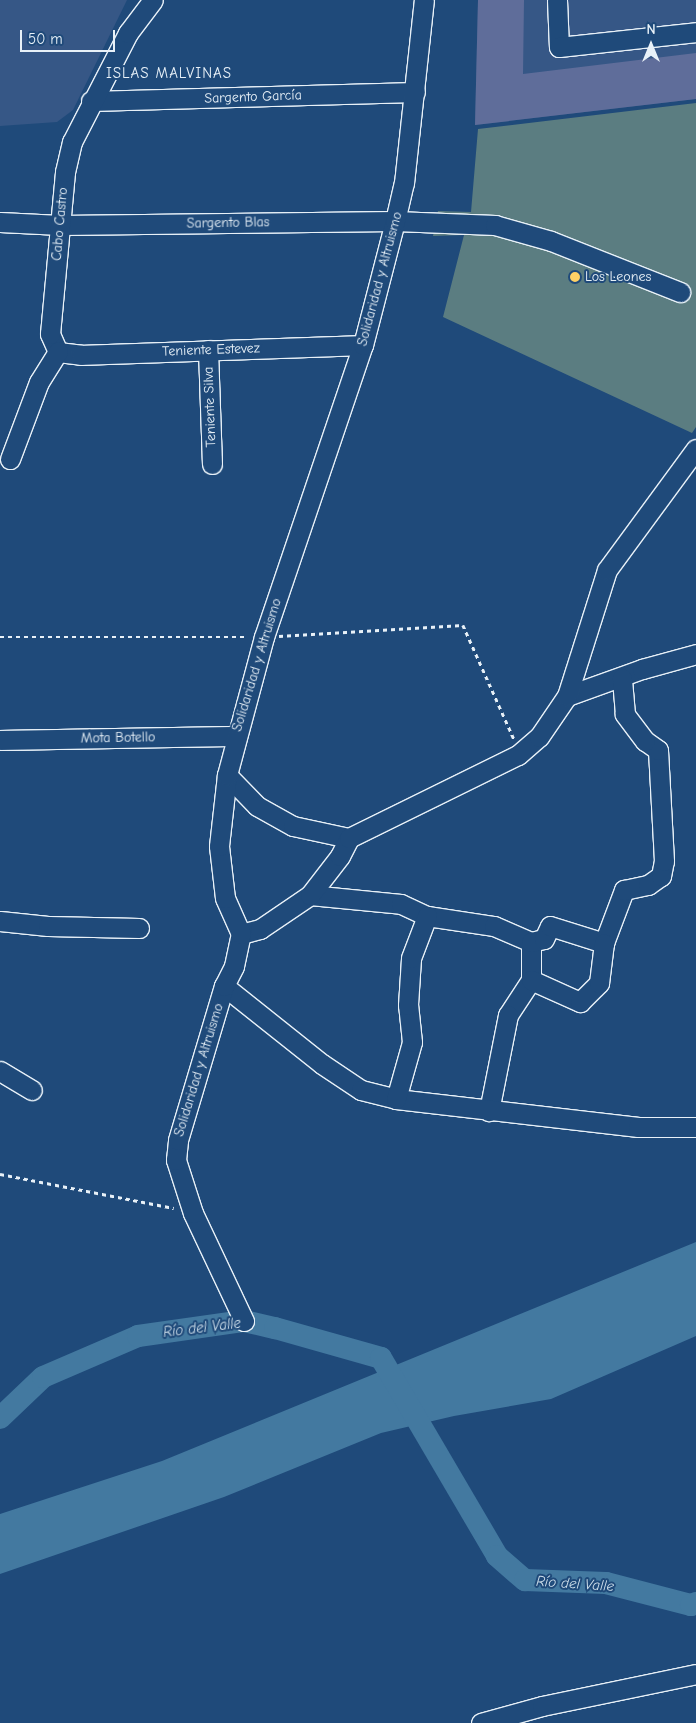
<!DOCTYPE html>
<html>
<head>
<meta charset="utf-8">
<style>
	body { margin:0 }
	#map { position:relative; width:696px; height:1723px; overflow:hidden; background:#1f4a7a; font-family:"Comic Neue",sans-serif }
	div>[style] { position:absolute }
	.built>* { inset:0; background:#365786 }
	.green>* { inset:0; background:#5b7d81 }
	.water>* { inset:0; background:#4379a0 }
	.river>* { height:22px; margin:-11px; padding:0 11px; transform-origin:11px; border-radius:11px; background:#4379a0 }
	.building>* { inset:0; background:#5f6d9a }
	.path>* { height:2.5px; margin-top:-1.25px; transform-origin:0; background:repeating-linear-gradient(90deg,#e8f1f8 0 4px,transparent 0 8px) }
	.roads { filter:drop-shadow(1px 0 #e8f1f8) drop-shadow(-1px 0 #e8f1f8) drop-shadow(0 1px #e8f1f8) drop-shadow(0 -1px #e8f1f8) }
	.minor>* { height:19px; margin:-9.5px; padding:0 9.5px; transform-origin:9.5px; border-radius:9.5px; background:#1f4a7a }
	.dots>* { width:14px; height:14px; translate:-50% -50%; box-sizing:border-box; border:2px solid #1f4a7a; border-radius:50% }
	span { translate:-50% -50%; white-space:nowrap; text-align:center; line-height:1.15; -webkit-text-stroke:4px #1f4a7a; paint-order:stroke }
	.street-label { font-size:14px; color:#e8f1f8 }
	.poi-label { font-size:14px; color:#e8f1f8 }
	.left { translate:0 -50%; text-align:left }
	.neighbourhood-label { font-size:15px; color:#e8f1f8; letter-spacing:1px }
	.water-label { font-size:15px; color:#cfdfeb; font-style:italic }
	.north { position:absolute; left:626px; top:20px; width:50px; height:50px; -webkit-text-stroke:4px #1f4a7a; paint-order:stroke; rotate:0deg; font-size:14px; font-weight:700; line-height:20px; text-align:center; color:#e8f1f8 }
	.north::after { content:''; display:block; margin:auto; width:18px; height:22px; background:#e8f1f8; clip-path:polygon(50% 0,100% 100%,50% 72%,0 100%) }
	.scale { position:absolute; left:20px; top:30px; width:95px; height:22px; box-sizing:border-box; border:2px solid #e8f1f8; border-top:0; padding-left:6px; font-size:15px; line-height:18px; white-space:nowrap; color:#e8f1f8; -webkit-text-stroke:4px #1f4a7a; paint-order:stroke }
</style>
</head>
<body>
<div id="map">
	<div class="built">
		<i style="clip-path:polygon(0 0,127px 0,73px 110px,57px 122px,0 126px)"></i>
		<i style="clip-path:polygon(478px 0,696px 0,696px 99px,475px 125px)"></i>
	</div>
	<div class="green">
		<i style="clip-path:polygon(696px 103px,696px 427px,692px 433px,443px 317px,464px 235px,433px 236px,438px 211px,471px 212px,478px 129px)"></i>
	</div>
	<div class="water">
		<i style="clip-path:polygon(696px 1242px,696px 1336px,551px 1399px,454px 1416px,381px 1433px,224px 1497px,0 1574px,0 1514px,162px 1461px)"></i>
	</div>
	<div class="river">
		<i style="left:0;top:1418px;width:59px;rotate:-43.6deg"></i>
		<i style="left:43px;top:1377px;width:103px;rotate:-23.3deg"></i>
		<i style="left:138px;top:1336px;width:107px;rotate:-8.1deg"></i>
		<i style="left:244px;top:1321px;width:32px;rotate:13deg"></i>
		<i style="left:275px;top:1328px;width:110px;rotate:15.8deg"></i>
		<i style="left:381px;top:1358px;width:229px;rotate:59.6deg"></i>
		<i style="left:497px;top:1556px;width:37px;rotate:41deg"></i>
		<i style="left:525px;top:1580px;width:81px;rotate:2.1deg"></i>
		<i style="left:606px;top:1583px;width:88px;rotate:14.5deg"></i>
		<i style="left:691px;top:1605px;width:5px;rotate:-22deg"></i>
	</div>
	<div class="building">
		<i style="clip-path:polygon(478px 0,524px 0,523px 74px,696px 53px,696px 99px,475px 125px)"></i>
	</div>
	<div class="path">
		<i style="left:279px;top:636px;width:184px;rotate:-3.4deg"></i>
		<i style="left:463px;top:625px;width:125px;rotate:65.9deg"></i>
		<i style="left:0;top:637px;width:248px"></i>
		<i style="left:0;top:1174px;width:177px;rotate:11.1deg"></i>
	</div>
	<div class="roads">
		<div class="minor">
			<i style="left:557px;top:0;width:47px;rotate:87.6deg"></i>
			<i style="left:559px;top:47px;width:138px;rotate:-6.2deg"></i>
			<i style="left:91px;top:101px;width:324px;rotate:-1.6deg"></i>
			<i style="left:0;top:222px;width:60px;rotate:2.9deg"></i>
			<i style="left:60px;top:225px;width:335px;rotate:-0.7deg"></i>
			<i style="left:395px;top:221px;width:100px;rotate:2.3deg"></i>
			<i style="left:495px;top:225px;width:58px;rotate:15.9deg"></i>
			<i style="left:551px;top:241px;width:139px;rotate:21.6deg"></i>
			<i style="left:208px;top:350px;width:114px;rotate:88deg"></i>
			<i style="left:58px;top:352px;width:20px;rotate:-114deg"></i>
			<i style="left:50px;top:334px;width:163px;rotate:-84.7deg"></i>
			<i style="left:65px;top:172px;width:31px;rotate:-77deg"></i>
			<i style="left:72px;top:142px;width:123px;rotate:-62.8deg"></i>
			<i style="left:128px;top:33px;width:41px;rotate:-52.9deg"></i>
			<i style="left:58px;top:352px;width:23px;rotate:7deg"></i>
			<i style="left:81px;top:355px;width:282px;rotate:-2deg"></i>
			<i style="left:10px;top:459px;width:82px;rotate:-69.4deg"></i>
			<i style="left:39px;top:382px;width:36px;rotate:-58deg"></i>
			<i style="left:567px;top:696px;width:80px;rotate:-19.8deg"></i>
			<i style="left:642px;top:669px;width:56px;rotate:-15.5deg"></i>
			<i style="left:0;top:740px;width:236px;rotate:-1deg"></i>
			<i style="left:227px;top:775px;width:43px;rotate:45.9deg"></i>
			<i style="left:257px;top:806px;width:41px;rotate:29.1deg"></i>
			<i style="left:293px;top:826px;width:57px;rotate:12.1deg"></i>
			<i style="left:310px;top:895px;width:91px;rotate:5.6deg"></i>
			<i style="left:401px;top:904px;width:29px;rotate:25deg"></i>
			<i style="left:427px;top:916px;width:68px;rotate:8.5deg"></i>
			<i style="left:494px;top:926px;width:40px;rotate:23.4deg"></i>
			<i style="left:531px;top:942px;width:38px;rotate:90deg"></i>
			<i style="left:531px;top:980px;width:42px;rotate:123.3deg"></i>
			<i style="left:508px;top:1015px;width:98px;rotate:101.2deg"></i>
			<i style="left:0;top:921px;width:48px;rotate:5.9deg"></i>
			<i style="left:48px;top:926px;width:91px;rotate:1.3deg"></i>
			<i style="left:241px;top:934px;width:20px;rotate:-15deg"></i>
			<i style="left:260px;top:929px;width:60px;rotate:-34.2deg"></i>
			<i style="left:310px;top:895px;width:49px;rotate:-52.4deg"></i>
			<i style="left:340px;top:856px;width:20px;rotate:-63deg"></i>
			<i style="left:349px;top:838px;width:188px;rotate:-26.2deg"></i>
			<i style="left:518px;top:755px;width:28px;rotate:-41deg"></i>
			<i style="left:539px;top:737px;width:50px;rotate:-55.7deg"></i>
			<i style="left:567px;top:696px;width:132px;rotate:-72.4deg"></i>
			<i style="left:607px;top:570px;width:150px;rotate:-53.7deg"></i>
			<i style="left:531px;top:942px;width:13px;rotate:-13deg"></i>
			<i style="left:544px;top:939px;width:14px;rotate:-65deg"></i>
			<i style="left:550px;top:926px;width:57px;rotate:17.5deg"></i>
			<i style="left:604px;top:943px;width:57px;rotate:-69.3deg"></i>
			<i style="left:624px;top:890px;width:25px;rotate:-12deg"></i>
			<i style="left:648px;top:885px;width:16px;rotate:-35deg"></i>
			<i style="left:661px;top:876px;width:15px;rotate:-79deg"></i>
			<i style="left:664px;top:861px;width:111px;rotate:-93.1deg"></i>
			<i style="left:658px;top:750px;width:16px;rotate:-145deg"></i>
			<i style="left:645px;top:741px;width:34px;rotate:-127deg"></i>
			<i style="left:625px;top:714px;width:36px;rotate:-95deg"></i>
			<i style="left:531px;top:980px;width:54px;rotate:24.2deg"></i>
			<i style="left:580px;top:1002px;width:27px;rotate:-45deg"></i>
			<i style="left:599px;top:983px;width:40px;rotate:-82.9deg"></i>
			<i style="left:224px;top:986px;width:125px;rotate:38.5deg"></i>
			<i style="left:322px;top:1064px;width:47px;rotate:33.7deg"></i>
			<i style="left:361px;top:1090px;width:36px;rotate:14deg"></i>
			<i style="left:396px;top:1099px;width:244px;rotate:6.6deg"></i>
			<i style="left:638px;top:1127px;width:58px"></i>
			<i style="left:0;top:1071px;width:37px;rotate:31deg"></i>
			<i style="left:396px;top:1099px;width:59px;rotate:-74.3deg"></i>
			<i style="left:412px;top:1042px;width:37px;rotate:-96deg"></i>
			<i style="left:408px;top:1005px;width:47px;rotate:-86.3deg"></i>
			<i style="left:411px;top:958px;width:45px;rotate:-69.1deg"></i>
			<i style="left:244px;top:1321px;width:119px;rotate:-115.3deg"></i>
			<i style="left:193px;top:1213px;width:56px;rotate:-107.8deg"></i>
			<i style="left:176px;top:1160px;width:20px;rotate:-84deg"></i>
			<i style="left:178px;top:1140px;width:161px;rotate:-73.4deg"></i>
			<i style="left:224px;top:986px;width:22px;rotate:-63deg"></i>
			<i style="left:234px;top:966px;width:33px;rotate:-78deg"></i>
			<i style="left:241px;top:934px;width:39px;rotate:-114deg"></i>
			<i style="left:225px;top:898px;width:52px;rotate:-96.6deg"></i>
			<i style="left:219px;top:846px;width:71px;rotate:-83.6deg"></i>
			<i style="left:227px;top:775px;width:143px;rotate:-75deg"></i>
			<i style="left:264px;top:637px;width:308px;rotate:-71.3deg"></i>
			<i style="left:363px;top:345px;width:128px;rotate:-75.5deg"></i>
			<i style="left:395px;top:221px;width:39px;rotate:-77deg"></i>
			<i style="left:404px;top:183px;width:184px;rotate:-83.8deg"></i>
			<i style="left:481px;top:1723px;width:63px;rotate:-15.6deg"></i>
			<i style="left:542px;top:1706px;width:157px;rotate:-11.7deg"></i>
		</div>
	</div>
	<div class="dots">
		<i style="left:575px;top:277px;background:#ffd166"></i>
	</div>
	<div class="street-label">
		<span style="left:253px;top:97px;rotate:-2deg">Sargento García</span>
		<span style="left:228px;top:223px;rotate:-1deg">Sargento Blas</span>
		<span style="left:60px;top:224px;rotate:-85deg">Cabo Castro</span>
		<span style="left:380px;top:279px;rotate:-75deg">Solidaridad y Altruismo</span>
		<span style="left:211px;top:350px;rotate:-2deg">Teniente Estevez</span>
		<span style="left:210px;top:407px;rotate:-92deg">Teniente Silva</span>
		<span style="left:257px;top:665px;rotate:-73deg">Solidaridad y Altruismo</span>
		<span style="left:118px;top:738px;rotate:-1deg">Mota Botello</span>
		<span style="left:199px;top:1070px;rotate:-73deg">Solidaridad y Altruismo</span>
	</div>
	<div class="poi-label">
		<span class="left" style="left:585px;top:277px">Los Leones</span>
	</div>
	<div class="neighbourhood-label">
		<span style="left:169px;top:74px">ISLAS MALVINAS</span>
	</div>
	<div class="water-label">
		<span style="left:202px;top:1328px;rotate:-7deg">Río del Valle</span>
		<span style="left:575px;top:1584px;rotate:4deg">Río del Valle</span>
	</div>
	<div class="north">N</div>
	<div class="scale">50 m</div>
</div>
</body>
</html>
